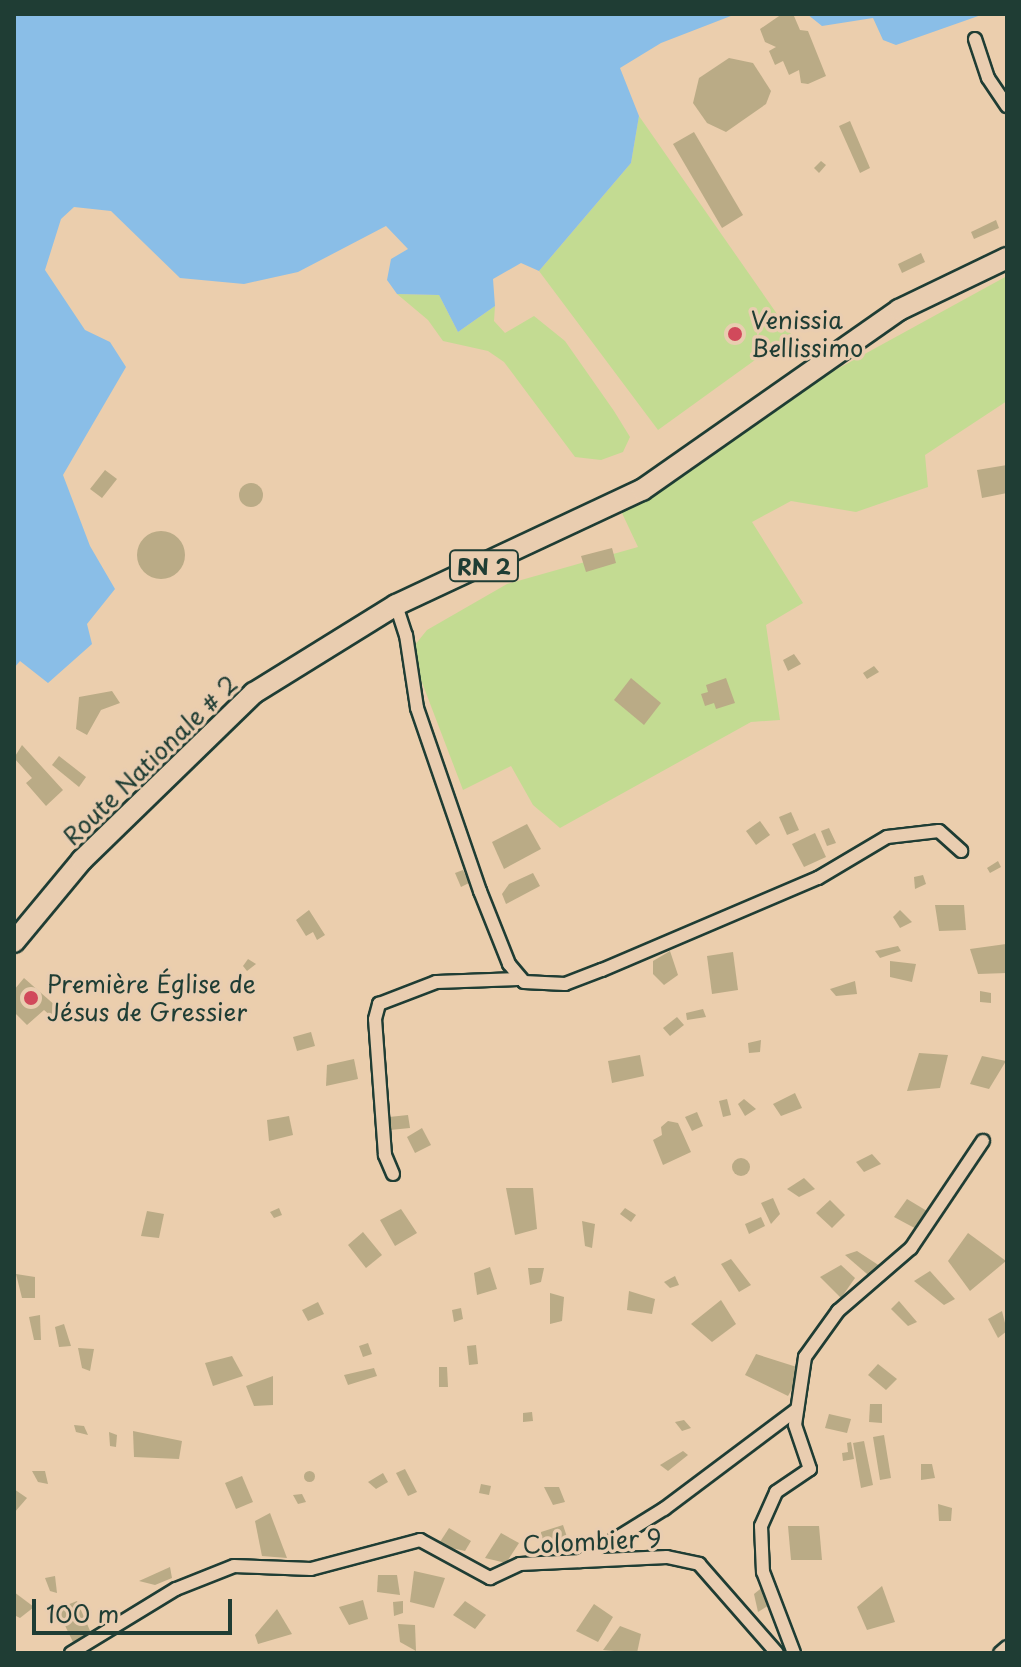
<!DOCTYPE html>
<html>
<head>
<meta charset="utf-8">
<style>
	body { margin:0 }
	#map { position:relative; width:1021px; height:1667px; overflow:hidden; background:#ebcead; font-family:"Playpen Sans",sans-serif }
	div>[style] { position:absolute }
	.green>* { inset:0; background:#c3db92 }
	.water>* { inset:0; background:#8abee7 }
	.building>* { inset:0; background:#baab86 }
	.round { border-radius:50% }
	.roads { filter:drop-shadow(2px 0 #1f3d34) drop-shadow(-2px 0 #1f3d34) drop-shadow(0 2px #1f3d34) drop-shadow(0 -2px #1f3d34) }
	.minor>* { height:12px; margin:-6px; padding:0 6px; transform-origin:6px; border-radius:6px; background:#e9cdb0 }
	.primary>* { height:20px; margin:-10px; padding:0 10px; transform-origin:10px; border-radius:10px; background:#e9cdb0 }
	.dots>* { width:22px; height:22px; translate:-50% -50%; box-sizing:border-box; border:4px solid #e9cdb0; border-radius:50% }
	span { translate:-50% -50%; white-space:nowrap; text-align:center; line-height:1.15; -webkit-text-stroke:7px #e9cdb0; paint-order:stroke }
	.shield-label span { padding:2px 6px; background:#e9cdb0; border:2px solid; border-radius:6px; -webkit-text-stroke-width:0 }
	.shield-label { font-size:22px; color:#1f3d34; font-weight:700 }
	.poi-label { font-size:24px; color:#1f3d34 }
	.left { translate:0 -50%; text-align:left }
	.street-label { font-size:24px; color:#1f3d34 }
	.frame { position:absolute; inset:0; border:16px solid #1f3d34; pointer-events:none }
	.scale { position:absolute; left:32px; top:1599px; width:200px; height:36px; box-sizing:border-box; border:4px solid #1f3d34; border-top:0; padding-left:10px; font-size:24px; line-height:28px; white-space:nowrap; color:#1f3d34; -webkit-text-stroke:6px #e9cdb0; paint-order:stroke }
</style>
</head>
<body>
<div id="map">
	<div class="green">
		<i style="clip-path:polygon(639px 116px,791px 334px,658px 430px,539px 271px,631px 163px)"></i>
		<i style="clip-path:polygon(1007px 276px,1007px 401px,925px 455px,928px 487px,856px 512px,791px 501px,752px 522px,803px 603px,766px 625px,780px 720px,751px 722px,560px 828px,533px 805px,511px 766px,463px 790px,410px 651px,427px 630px,507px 584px,638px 547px,621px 511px,799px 390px)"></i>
		<i style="clip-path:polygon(397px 294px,439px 295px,458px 332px,495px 306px,494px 321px,505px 333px,534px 316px,565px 341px,614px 411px,630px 437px,623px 452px,601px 460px,575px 457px,504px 362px,488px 351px,443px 341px,428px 320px)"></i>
	</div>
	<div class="water">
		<i style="clip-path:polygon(14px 14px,736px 14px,661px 43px,620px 68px,639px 116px,631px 163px,539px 271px,521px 263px,493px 279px,495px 306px,458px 332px,439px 295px,397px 294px,387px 280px,391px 259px,408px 249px,386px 226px,298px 272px,244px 284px,180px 278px,111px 211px,74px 207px,61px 219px,45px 270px,85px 330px,110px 342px,126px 367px,63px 475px,90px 546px,115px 589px,87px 624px,92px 644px,48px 683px,20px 661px,14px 668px)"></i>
		<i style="clip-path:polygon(807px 14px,984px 14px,896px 45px,883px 40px,873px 18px,822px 26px)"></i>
	</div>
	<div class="building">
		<i style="clip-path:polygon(782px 14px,798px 14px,794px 16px,800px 30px,808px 31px,826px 76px,808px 84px,801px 83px,799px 70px,789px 75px,783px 61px,775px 65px,769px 51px,776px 47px,765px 42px,760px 29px)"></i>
		<i style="clip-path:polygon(729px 58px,753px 63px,771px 91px,766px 104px,726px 132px,707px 123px,693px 103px,699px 78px)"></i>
		<i style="clip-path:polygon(850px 121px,870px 168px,860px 173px,839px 126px)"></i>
		<i style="clip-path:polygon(694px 132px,743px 215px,722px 228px,673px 144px)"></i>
		<i style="clip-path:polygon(821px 161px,826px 165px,819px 173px,814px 168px)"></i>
		<i style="clip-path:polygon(996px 220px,999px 228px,974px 239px,971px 232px)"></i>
		<i style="clip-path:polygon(921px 253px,925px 262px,902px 273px,898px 264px)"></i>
		<i style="clip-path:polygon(1007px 465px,1007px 493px,982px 498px,977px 470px)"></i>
		<i style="clip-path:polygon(105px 470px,117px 479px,102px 498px,90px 489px)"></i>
		<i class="round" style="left:239px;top:483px;width:24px;height:24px"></i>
		<i class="round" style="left:137px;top:531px;width:48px;height:48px"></i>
		<i style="clip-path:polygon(612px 548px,616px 563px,586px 572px,581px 556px)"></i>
		<i style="clip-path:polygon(794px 654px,801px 664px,788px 671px,783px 660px)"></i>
		<i style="clip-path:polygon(874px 666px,879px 672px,867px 679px,863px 673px)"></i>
		<i style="clip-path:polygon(631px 678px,661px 703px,644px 725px,614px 700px)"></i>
		<i style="clip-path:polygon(726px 678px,735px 703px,716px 709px,714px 703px,705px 706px,701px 694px,708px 692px,706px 685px)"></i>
		<i style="clip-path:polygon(112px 691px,120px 703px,101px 710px,87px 735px,76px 729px,79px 697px)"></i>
		<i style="clip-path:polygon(22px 745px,63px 790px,46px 806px,26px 783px,32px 778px,14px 758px)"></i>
		<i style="clip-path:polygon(59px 756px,86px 777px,79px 787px,52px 765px)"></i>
		<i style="clip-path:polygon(791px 812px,799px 830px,787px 835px,779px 817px)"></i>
		<i style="clip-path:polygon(760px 821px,770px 835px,756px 845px,746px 831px)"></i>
		<i style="clip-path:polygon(527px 824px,541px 849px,504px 869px,492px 842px)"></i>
		<i style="clip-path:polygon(829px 828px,836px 843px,827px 846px,821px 831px)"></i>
		<i style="clip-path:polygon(815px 833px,826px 857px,804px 867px,792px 844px)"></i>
		<i style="clip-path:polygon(998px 861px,1001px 867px,990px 873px,987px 868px)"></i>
		<i style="clip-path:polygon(463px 870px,469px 883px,461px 887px,455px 873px)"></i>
		<i style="clip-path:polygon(533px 873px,540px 886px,506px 904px,502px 894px,509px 884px)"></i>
		<i style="clip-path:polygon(923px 875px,926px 884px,915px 889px,914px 877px)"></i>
		<i style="clip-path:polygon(935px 905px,964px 905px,966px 930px,939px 931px)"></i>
		<i style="clip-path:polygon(309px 910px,325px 935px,317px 940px,313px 932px,306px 936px,296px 920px)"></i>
		<i style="clip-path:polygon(900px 910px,912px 922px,900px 928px,893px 917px)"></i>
		<i style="clip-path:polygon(1006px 944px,1007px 973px,978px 974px,970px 949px)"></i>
		<i style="clip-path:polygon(898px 946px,901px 951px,880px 958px,875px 951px)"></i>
		<i style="clip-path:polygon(670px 951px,678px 975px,664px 985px,653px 974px,653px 961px)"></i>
		<i style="clip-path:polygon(733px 952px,738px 990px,712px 994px,707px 956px)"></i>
		<i style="clip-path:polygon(248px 959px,256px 964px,247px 971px,243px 966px)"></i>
		<i style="clip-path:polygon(890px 961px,916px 964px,912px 982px,890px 977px)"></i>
		<i style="clip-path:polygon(24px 978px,57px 1007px,51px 1016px,44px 1010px,27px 1025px,14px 1012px,14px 990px)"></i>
		<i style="clip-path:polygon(855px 981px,857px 994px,836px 996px,830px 989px)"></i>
		<i style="clip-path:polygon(980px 991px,991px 993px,991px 1003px,980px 1002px)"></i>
		<i style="clip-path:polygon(703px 1009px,706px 1017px,687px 1020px,686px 1013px)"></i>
		<i style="clip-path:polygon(677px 1017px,684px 1025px,670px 1036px,663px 1028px)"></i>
		<i style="clip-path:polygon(311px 1032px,315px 1046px,297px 1051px,293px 1037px)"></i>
		<i style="clip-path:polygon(761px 1040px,760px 1052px,749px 1053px,748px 1043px)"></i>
		<i style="clip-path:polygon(919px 1053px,948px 1055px,940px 1088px,907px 1091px)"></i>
		<i style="clip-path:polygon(640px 1055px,644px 1076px,612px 1083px,608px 1061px)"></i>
		<i style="clip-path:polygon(982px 1056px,1006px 1061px,989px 1089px,970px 1084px)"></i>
		<i style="clip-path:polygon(354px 1059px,358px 1079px,326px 1086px,327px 1065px)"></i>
		<i style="clip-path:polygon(795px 1093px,802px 1108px,781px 1116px,773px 1104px)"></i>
		<i style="clip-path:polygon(727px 1099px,731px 1115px,723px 1117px,719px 1101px)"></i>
		<i style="clip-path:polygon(744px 1099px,756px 1109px,745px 1116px,738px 1104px)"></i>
		<i style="clip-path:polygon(697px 1112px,703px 1126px,692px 1131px,685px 1117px)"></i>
		<i style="clip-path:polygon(408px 1115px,410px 1128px,390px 1130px,389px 1117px)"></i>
		<i style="clip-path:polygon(289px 1116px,293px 1135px,269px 1141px,267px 1120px)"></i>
		<i style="clip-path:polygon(668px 1121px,678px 1123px,691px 1152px,663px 1165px,653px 1140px,662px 1135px,661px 1127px)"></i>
		<i style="clip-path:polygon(422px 1128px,431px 1145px,415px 1153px,407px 1137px)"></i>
		<i style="clip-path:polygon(872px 1154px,881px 1164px,864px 1172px,856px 1162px)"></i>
		<i class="round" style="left:732px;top:1158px;width:18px;height:18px"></i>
		<i style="clip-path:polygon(804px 1178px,815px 1189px,799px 1197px,787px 1189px)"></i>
		<i style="clip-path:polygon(506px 1188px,533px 1188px,537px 1229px,515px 1235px)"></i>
		<i style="clip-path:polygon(773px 1198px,780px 1214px,771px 1224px,761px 1203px)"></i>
		<i style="clip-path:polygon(907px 1199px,927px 1211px,922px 1232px,894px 1217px)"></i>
		<i style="clip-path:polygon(830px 1200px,845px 1215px,832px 1228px,816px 1213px)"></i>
		<i style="clip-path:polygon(279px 1208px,282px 1215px,274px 1218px,270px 1212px)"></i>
		<i style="clip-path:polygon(625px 1208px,636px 1215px,631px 1222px,620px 1214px)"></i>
		<i style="clip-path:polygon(401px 1209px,417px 1233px,395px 1246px,380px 1220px)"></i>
		<i style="clip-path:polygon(147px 1211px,164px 1214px,159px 1238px,141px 1236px)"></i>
		<i style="clip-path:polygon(761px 1217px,765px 1226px,749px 1234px,745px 1224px)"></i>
		<i style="clip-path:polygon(582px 1221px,595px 1224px,592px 1248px,585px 1246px)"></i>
		<i style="clip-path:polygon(363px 1232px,382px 1255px,366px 1268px,348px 1245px)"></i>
		<i style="clip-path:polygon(968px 1233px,1006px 1261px,970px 1291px,948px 1261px)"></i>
		<i style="clip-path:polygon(857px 1251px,886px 1270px,874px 1280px,845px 1255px)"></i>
		<i style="clip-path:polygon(731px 1259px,751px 1285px,739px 1292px,721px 1264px)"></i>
		<i style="clip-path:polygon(841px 1265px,855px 1278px,841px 1298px,820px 1277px)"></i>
		<i style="clip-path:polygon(490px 1267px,497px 1289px,477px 1295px,474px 1273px)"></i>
		<i style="clip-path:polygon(528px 1268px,544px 1268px,541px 1282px,530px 1285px)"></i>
		<i style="clip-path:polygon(930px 1271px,955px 1299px,944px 1305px,914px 1281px)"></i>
		<i style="clip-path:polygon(16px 1274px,35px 1277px,35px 1298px,22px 1298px)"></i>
		<i style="clip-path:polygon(675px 1276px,679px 1285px,670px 1288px,664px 1282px)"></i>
		<i style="clip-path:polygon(629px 1291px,655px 1299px,652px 1314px,627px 1310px)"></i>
		<i style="clip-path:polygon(550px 1293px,564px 1297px,562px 1321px,550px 1324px)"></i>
		<i style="clip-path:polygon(721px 1300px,736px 1324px,712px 1342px,691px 1324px)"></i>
		<i style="clip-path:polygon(899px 1301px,917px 1322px,908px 1326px,891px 1309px)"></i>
		<i style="clip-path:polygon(318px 1302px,324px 1314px,308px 1321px,302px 1310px)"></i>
		<i style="clip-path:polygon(461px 1308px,463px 1319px,454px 1322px,452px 1310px)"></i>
		<i style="clip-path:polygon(1002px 1311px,1007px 1331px,998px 1338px,988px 1319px)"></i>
		<i style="clip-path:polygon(40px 1315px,41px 1340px,34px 1340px,29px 1317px)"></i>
		<i style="clip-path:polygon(64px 1324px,71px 1346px,59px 1347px,55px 1327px)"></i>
		<i style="clip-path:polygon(368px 1343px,372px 1354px,363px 1357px,359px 1346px)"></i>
		<i style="clip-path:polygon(476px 1345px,478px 1364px,469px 1365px,467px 1346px)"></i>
		<i style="clip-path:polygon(78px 1348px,94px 1349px,90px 1371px,82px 1368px)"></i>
		<i style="clip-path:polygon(756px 1354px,803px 1369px,788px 1396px,745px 1375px)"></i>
		<i style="clip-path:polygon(232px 1356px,243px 1376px,213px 1386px,205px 1363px)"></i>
		<i style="clip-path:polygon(878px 1364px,897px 1379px,886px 1390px,868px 1375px)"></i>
		<i style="clip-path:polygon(439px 1367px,447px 1367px,448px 1387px,439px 1387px)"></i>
		<i style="clip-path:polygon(374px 1368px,377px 1376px,348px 1385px,344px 1375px)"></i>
		<i style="clip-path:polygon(273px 1376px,273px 1405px,254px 1406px,246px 1386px)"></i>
		<i style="clip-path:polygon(870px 1404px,882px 1404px,882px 1423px,869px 1422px)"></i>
		<i style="clip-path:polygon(532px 1412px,533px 1421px,523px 1422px,523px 1413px)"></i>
		<i style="clip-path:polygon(829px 1414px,851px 1419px,847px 1433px,825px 1428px)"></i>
		<i style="clip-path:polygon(684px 1420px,691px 1428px,682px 1431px,675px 1422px)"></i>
		<i style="clip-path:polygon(74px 1425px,84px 1426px,88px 1435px,76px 1432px)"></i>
		<i style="clip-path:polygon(133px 1431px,182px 1441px,179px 1459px,134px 1457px)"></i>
		<i style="clip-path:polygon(109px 1432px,117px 1435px,116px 1447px,110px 1446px)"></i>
		<i style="clip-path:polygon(884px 1435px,891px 1478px,880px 1480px,873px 1437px)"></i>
		<i style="clip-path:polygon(864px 1441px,873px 1485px,861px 1488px,853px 1443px)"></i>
		<i style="clip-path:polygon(851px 1442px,854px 1459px,843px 1461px,842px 1453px,848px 1452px,847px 1443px)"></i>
		<i style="clip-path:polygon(683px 1451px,688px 1455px,668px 1471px,660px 1465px)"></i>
		<i style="clip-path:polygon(921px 1464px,932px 1464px,935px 1478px,921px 1480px)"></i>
		<i style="clip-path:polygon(405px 1469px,417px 1492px,408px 1496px,396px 1473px)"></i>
		<i class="round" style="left:303.5px;top:1470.5px;width:11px;height:11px"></i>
		<i style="clip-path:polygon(32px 1471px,45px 1471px,48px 1484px,38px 1482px)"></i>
		<i style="clip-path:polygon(383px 1473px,388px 1482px,376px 1489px,368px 1482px)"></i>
		<i style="clip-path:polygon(242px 1476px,253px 1502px,236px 1509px,225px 1483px)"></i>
		<i style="clip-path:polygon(481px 1484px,491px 1486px,489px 1495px,479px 1493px)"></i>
		<i style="clip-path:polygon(544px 1487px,559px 1487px,565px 1502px,553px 1505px)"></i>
		<i style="clip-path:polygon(14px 1489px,27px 1498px,14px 1513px)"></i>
		<i style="clip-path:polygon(302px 1494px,306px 1502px,298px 1504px,293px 1495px)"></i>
		<i style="clip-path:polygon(938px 1504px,952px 1508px,951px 1521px,939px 1521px)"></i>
		<i style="clip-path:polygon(270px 1513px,287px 1558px,262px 1556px,255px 1521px)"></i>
		<i style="clip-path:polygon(563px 1525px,568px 1540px,542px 1543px,541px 1532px)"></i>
		<i style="clip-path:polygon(788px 1526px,819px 1526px,822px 1560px,791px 1560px)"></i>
		<i style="clip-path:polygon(449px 1528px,471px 1541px,465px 1551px,438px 1545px)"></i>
		<i style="clip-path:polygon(501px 1533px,519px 1543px,506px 1563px,485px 1558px)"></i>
		<i style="clip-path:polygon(170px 1567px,172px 1578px,155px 1585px,139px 1581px)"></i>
		<i style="clip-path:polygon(414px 1571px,445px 1578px,434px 1608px,410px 1602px)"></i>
		<i style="clip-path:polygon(378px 1575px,397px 1575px,400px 1595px,377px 1592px)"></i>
		<i style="clip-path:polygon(55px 1576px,57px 1593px,50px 1591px,45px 1578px)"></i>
		<i style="clip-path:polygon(764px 1586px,774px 1602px,758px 1612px,754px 1594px)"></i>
		<i style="clip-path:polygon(882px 1586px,895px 1622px,867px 1630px,857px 1607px)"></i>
		<i style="clip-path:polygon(14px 1592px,34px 1607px,20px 1618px,14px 1615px)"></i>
		<i style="clip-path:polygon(363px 1600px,368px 1619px,349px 1625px,339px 1607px)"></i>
		<i style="clip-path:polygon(77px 1601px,91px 1633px,73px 1642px,57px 1609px)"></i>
		<i style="clip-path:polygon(403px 1601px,403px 1613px,394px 1616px,393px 1602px)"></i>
		<i style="clip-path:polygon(465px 1601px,486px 1615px,475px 1629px,453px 1615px)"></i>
		<i style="clip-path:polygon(594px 1604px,613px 1617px,598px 1642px,576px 1631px)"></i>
		<i style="clip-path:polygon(277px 1609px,292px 1634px,258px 1644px,255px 1635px)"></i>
		<i style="clip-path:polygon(398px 1624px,415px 1625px,416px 1651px,400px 1642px)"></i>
		<i style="clip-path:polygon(620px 1626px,641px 1634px,637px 1653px,603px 1650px)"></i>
	</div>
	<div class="roads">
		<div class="minor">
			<i style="left:975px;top:39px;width:41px;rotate:71.6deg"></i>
			<i style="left:988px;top:78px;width:34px;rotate:56deg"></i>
			<i style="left:396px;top:605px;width:32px;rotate:72deg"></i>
			<i style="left:406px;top:635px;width:74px;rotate:81.4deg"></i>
			<i style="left:417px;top:708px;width:194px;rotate:71deg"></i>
			<i style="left:480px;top:891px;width:79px;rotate:68.3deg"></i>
			<i style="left:509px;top:964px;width:23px;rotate:50deg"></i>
			<i style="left:524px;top:982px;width:41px;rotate:2.8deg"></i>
			<i style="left:565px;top:984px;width:40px;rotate:-21deg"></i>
			<i style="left:602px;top:970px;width:235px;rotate:-23.1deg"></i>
			<i style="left:818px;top:878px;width:80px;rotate:-30.7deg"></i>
			<i style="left:887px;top:837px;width:52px;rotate:-6.6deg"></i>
			<i style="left:939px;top:831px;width:30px;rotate:42deg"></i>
			<i style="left:393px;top:1174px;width:21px;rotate:-113deg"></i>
			<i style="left:385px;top:1155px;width:136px;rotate:-94.2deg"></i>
			<i style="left:375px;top:1019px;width:16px;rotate:-75deg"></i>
			<i style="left:379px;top:1004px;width:61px;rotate:-21.1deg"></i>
			<i style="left:436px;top:982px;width:83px;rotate:-2.1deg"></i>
			<i style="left:580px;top:1561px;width:99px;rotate:-31.8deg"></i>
			<i style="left:664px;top:1509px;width:166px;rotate:-36.9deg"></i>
			<i style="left:71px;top:1653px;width:123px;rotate:-31.4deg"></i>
			<i style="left:176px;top:1589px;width:62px;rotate:-21.6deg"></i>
			<i style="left:234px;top:1566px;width:77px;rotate:2.2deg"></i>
			<i style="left:311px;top:1569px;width:113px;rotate:-14.9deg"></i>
			<i style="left:420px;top:1540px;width:80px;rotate:28.5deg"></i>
			<i style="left:490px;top:1578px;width:33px;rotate:-25deg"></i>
			<i style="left:520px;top:1564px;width:147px;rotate:-2.7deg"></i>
			<i style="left:667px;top:1557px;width:33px;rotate:12deg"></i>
			<i style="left:699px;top:1564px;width:118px;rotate:48.8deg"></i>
			<i style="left:794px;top:1653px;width:87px;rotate:-110.9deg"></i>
			<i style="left:763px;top:1572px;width:46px;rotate:-92.5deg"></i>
			<i style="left:761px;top:1526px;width:37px;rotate:-66deg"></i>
			<i style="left:776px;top:1492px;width:41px;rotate:-34.1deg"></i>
			<i style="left:810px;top:1469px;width:46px;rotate:-108.8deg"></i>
			<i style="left:795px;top:1425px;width:69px;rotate:-81.6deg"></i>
			<i style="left:805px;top:1357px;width:57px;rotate:-54.3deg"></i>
			<i style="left:838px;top:1311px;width:96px;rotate:-40.8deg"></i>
			<i style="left:911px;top:1248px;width:129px;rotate:-56.1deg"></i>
			<i style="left:1000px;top:1653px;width:9px;rotate:-41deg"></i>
		</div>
		<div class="primary">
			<i style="left:14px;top:942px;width:107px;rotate:-50.3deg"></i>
			<i style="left:82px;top:860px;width:240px;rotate:-44.2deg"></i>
			<i style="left:254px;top:693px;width:167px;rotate:-31.8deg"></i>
			<i style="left:396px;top:605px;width:272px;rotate:-25.1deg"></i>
			<i style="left:642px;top:490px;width:314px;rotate:-35deg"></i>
			<i style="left:899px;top:310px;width:120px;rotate:-25.7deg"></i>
		</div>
	</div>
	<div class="dots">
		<i style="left:735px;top:334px;background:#d1495b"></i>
		<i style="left:31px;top:998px;background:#d1495b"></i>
	</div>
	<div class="shield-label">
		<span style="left:484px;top:566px">RN 2</span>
	</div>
	<div class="poi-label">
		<span class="left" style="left:751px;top:334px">Venissia<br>Bellissimo</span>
		<span class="left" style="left:47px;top:998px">Première Église de<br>Jésus de Gressier</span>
	</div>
	<div class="street-label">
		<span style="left:150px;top:760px;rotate:-44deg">Route Nationale # 2</span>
		<span style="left:592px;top:1541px;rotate:-3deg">Colombier 9</span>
	</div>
	<div class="frame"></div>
	<div class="scale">100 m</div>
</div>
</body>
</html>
